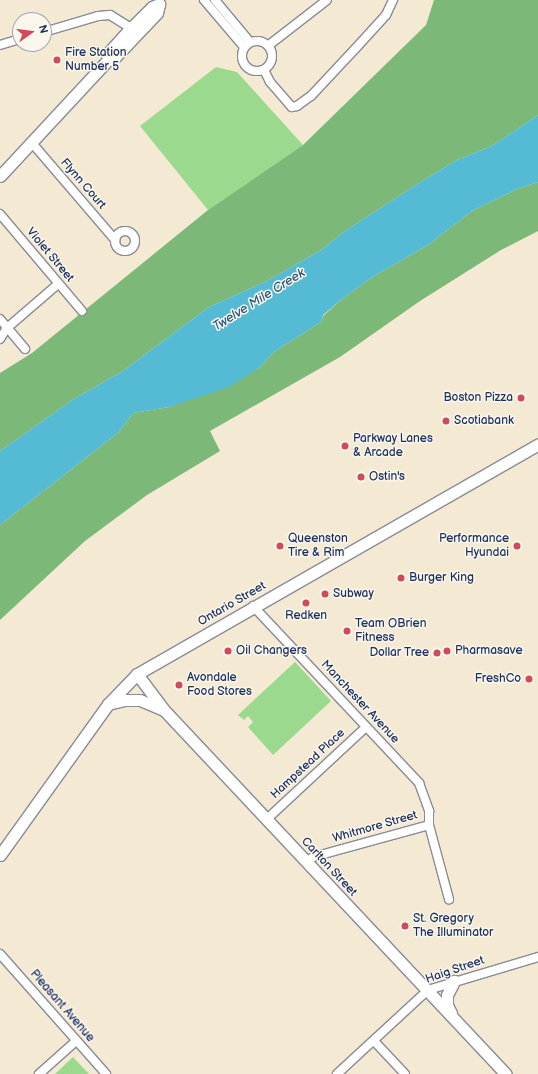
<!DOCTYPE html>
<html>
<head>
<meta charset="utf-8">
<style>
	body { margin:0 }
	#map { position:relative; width:538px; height:1074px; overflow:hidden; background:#f4e9d2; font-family:"Balsamiq Sans",sans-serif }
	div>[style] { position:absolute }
	.green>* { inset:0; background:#9bd98e }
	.forest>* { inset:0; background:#7cb979 }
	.water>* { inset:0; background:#55bad4 }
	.roads { filter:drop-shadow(1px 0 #888c98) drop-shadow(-1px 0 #888c98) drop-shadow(0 1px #888c98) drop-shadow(0 -1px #888c98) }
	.minor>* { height:8px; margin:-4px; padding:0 4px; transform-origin:4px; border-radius:4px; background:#fff }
	.minor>.ring { margin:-4px; padding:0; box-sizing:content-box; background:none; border:8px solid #fff; border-radius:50% }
	.secondary>* { height:11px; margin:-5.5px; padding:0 5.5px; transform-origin:5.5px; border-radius:5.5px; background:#fff }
	.dots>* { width:11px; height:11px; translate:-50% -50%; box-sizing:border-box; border:2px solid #fbf7ec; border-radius:50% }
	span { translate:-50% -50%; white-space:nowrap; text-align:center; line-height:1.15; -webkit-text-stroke:3px #fbf7ec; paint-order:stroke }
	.poi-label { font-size:12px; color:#1b2f5e }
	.left { translate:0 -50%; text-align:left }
	.right { translate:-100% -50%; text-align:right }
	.street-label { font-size:12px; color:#1b2f5e }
	.water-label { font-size:13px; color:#2c5981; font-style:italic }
	.north { position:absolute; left:12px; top:12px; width:40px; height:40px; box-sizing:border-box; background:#fbf7ec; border:1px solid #a1a7b3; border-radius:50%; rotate:76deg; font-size:11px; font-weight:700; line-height:16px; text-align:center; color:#1b2f5e }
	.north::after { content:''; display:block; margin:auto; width:14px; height:18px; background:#d1495b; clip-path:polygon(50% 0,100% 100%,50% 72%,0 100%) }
</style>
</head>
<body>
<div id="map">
	<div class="green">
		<i style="clip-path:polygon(216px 67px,237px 72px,303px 145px,208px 210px,140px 126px)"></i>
		<i style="clip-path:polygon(295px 662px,331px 701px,273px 755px,248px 727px,253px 722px,248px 716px,244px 720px,238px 715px)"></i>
		<i style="clip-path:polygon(73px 1057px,89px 1074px,55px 1074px)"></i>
	</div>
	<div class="forest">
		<i style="clip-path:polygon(434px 0,538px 0,538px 115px,492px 146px,457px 160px,419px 183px,342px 233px,323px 249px,267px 281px,209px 307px,123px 371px,74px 399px,0 451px,0 373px,32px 353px,208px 210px,303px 145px,426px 25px)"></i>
		<i style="clip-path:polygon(538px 182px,538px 231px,501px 250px,420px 301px,340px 357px,210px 431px,220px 451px,147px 495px,85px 541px,0 620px,0 525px,119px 432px,133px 413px,169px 407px,259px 368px,275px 351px,321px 322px,323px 316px,342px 299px,374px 276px,428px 245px,472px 211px,517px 189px)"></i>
	</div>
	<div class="water">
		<i style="clip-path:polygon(538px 115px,538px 182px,517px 189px,472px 211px,428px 245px,374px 276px,342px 299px,323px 315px,321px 322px,275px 351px,259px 368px,229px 387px,169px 407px,133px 413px,119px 432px,0 525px,0 451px,74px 399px,123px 371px,209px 307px,267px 281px,323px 249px,342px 233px,419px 183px,457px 160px,492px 146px)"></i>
	</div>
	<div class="roads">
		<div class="minor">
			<i style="left:204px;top:0;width:62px;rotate:49.6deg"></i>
			<i style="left:215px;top:0;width:55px;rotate:50.2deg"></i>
			<i style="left:44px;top:32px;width:56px;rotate:-16.5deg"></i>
			<i style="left:98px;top:16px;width:12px;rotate:-5deg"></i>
			<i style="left:110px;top:15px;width:25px;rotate:32deg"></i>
			<i class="ring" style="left:242px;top:41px;width:22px;height:22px"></i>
			<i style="left:0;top:45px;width:21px;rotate:-17deg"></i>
			<i style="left:269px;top:45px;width:73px;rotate:-37.8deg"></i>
			<i style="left:264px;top:70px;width:13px;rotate:63deg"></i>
			<i style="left:270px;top:82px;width:33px;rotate:49deg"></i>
			<i style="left:292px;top:107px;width:5px;rotate:-11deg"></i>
			<i style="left:297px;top:106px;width:17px;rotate:-36deg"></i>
			<i style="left:311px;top:96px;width:64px;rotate:-46.9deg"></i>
			<i style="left:355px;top:49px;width:46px;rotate:-47.6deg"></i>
			<i style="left:386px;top:15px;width:17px;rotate:-65deg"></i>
			<i style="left:32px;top:143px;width:128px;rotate:49.4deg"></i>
			<i style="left:0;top:214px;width:127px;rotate:49.8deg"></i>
			<i class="ring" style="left:115px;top:231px;width:12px;height:12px"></i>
			<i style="left:0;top:319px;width:39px;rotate:50deg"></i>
			<i style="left:0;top:339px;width:13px;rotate:-58deg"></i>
			<i style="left:7px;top:328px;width:67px;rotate:-40.8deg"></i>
			<i style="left:253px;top:606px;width:243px;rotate:46.8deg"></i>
			<i style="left:419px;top:783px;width:30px;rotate:70deg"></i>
			<i style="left:429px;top:811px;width:14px;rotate:90deg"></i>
			<i style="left:429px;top:825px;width:77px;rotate:74.9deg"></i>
			<i style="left:267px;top:819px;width:135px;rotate:-42.9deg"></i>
			<i style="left:307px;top:862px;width:8px;rotate:-40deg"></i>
			<i style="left:313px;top:857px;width:120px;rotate:-15.4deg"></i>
			<i style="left:0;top:954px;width:160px;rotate:48.5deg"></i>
			<i style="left:374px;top:1041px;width:45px;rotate:46.8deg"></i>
			<i style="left:39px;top:1074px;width:50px;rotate:-41.7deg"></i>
			<i style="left:337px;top:1074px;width:124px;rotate:-42.7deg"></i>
			<i style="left:428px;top:990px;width:115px;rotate:-16.7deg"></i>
		</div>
		<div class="secondary">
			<i style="left:107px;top:61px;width:10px;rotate:-73deg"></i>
			<i style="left:110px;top:51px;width:31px;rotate:-48deg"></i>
			<i style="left:131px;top:28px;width:30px;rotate:-45deg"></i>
			<i style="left:152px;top:7px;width:8px;rotate:-23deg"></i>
			<i style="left:0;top:176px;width:157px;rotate:-47.1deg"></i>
			<i style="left:107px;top:61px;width:10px;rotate:-29deg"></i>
			<i style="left:116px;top:56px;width:59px;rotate:-46.4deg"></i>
			<i style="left:157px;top:13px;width:9px;rotate:-77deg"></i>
			<i style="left:137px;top:674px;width:45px;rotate:53.1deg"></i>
			<i style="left:164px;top:710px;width:499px;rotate:46.8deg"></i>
			<i style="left:108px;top:704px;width:16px;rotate:-14deg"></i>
			<i style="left:124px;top:700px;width:16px"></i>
			<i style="left:140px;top:700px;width:25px;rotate:23deg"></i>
			<i style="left:0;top:855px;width:186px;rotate:-54.4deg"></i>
			<i style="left:108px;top:704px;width:42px;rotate:-46deg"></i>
			<i style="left:137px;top:674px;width:462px;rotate:-29.8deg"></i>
			<i style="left:451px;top:1013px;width:9px;rotate:-117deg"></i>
			<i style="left:447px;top:1005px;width:10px;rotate:-90deg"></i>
			<i style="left:447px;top:995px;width:16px;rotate:-63deg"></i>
		</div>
	</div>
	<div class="dots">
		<i style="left:57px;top:60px;background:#d1495b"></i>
		<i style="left:521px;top:398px;background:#d1495b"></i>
		<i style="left:446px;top:421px;background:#d1495b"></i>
		<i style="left:345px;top:446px;background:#d1495b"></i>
		<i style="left:361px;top:477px;background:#d1495b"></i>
		<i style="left:280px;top:546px;background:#d1495b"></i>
		<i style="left:517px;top:546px;background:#d1495b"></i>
		<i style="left:401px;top:578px;background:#d1495b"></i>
		<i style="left:325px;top:594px;background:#d1495b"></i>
		<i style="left:306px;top:603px;background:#d1495b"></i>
		<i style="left:347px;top:631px;background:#d1495b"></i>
		<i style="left:228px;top:651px;background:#d1495b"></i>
		<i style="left:447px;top:651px;background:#d1495b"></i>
		<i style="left:437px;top:653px;background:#d1495b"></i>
		<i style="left:529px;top:679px;background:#d1495b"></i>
		<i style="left:179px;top:685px;background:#d1495b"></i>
		<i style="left:405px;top:926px;background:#d1495b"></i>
	</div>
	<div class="poi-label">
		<span class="left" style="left:65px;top:60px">Fire Station<br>Number 5</span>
		<span class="right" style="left:513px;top:398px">Boston Pizza</span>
		<span class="left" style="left:454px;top:421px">Scotiabank</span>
		<span class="left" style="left:353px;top:446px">Parkway Lanes<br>&amp; Arcade</span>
		<span class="left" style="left:369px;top:477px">Ostin's</span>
		<span class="left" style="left:288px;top:546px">Queenston<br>Tire &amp; Rim</span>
		<span class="right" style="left:509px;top:546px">Performance<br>Hyundai</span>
		<span class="left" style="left:409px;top:578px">Burger King</span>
		<span class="left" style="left:333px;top:594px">Subway</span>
		<span style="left:306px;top:616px">Redken</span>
		<span class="left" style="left:355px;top:631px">Team OBrien<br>Fitness</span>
		<span class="left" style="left:236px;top:651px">Oil Changers</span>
		<span class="left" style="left:455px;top:651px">Pharmasave</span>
		<span class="right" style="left:429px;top:653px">Dollar Tree</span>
		<span class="left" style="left:187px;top:685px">Avondale<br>Food Stores</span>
		<span class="right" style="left:521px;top:679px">FreshCo</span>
		<span class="left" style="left:413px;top:926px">St. Gregory<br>The Illuminator</span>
	</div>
	<div class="street-label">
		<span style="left:83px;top:184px;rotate:49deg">Flynn Court</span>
		<span style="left:50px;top:255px;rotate:50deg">Violet Street</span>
		<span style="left:232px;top:604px;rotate:-30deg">Ontario Street</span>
		<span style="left:360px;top:702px;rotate:47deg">Manchester Avenue</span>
		<span style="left:308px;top:764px;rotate:-43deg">Hampstead Place</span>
		<span style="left:375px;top:827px;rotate:-16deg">Whitmore Street</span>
		<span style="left:329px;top:867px;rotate:47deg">Carlton Street</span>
		<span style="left:455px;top:970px;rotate:-19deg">Haig Street</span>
		<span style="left:62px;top:1006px;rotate:49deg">Pleasant Avenue</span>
	</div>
	<div class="water-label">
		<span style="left:259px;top:300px;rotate:-32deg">Twelve Mile Creek</span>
	</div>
	<div class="north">N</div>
</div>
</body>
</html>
